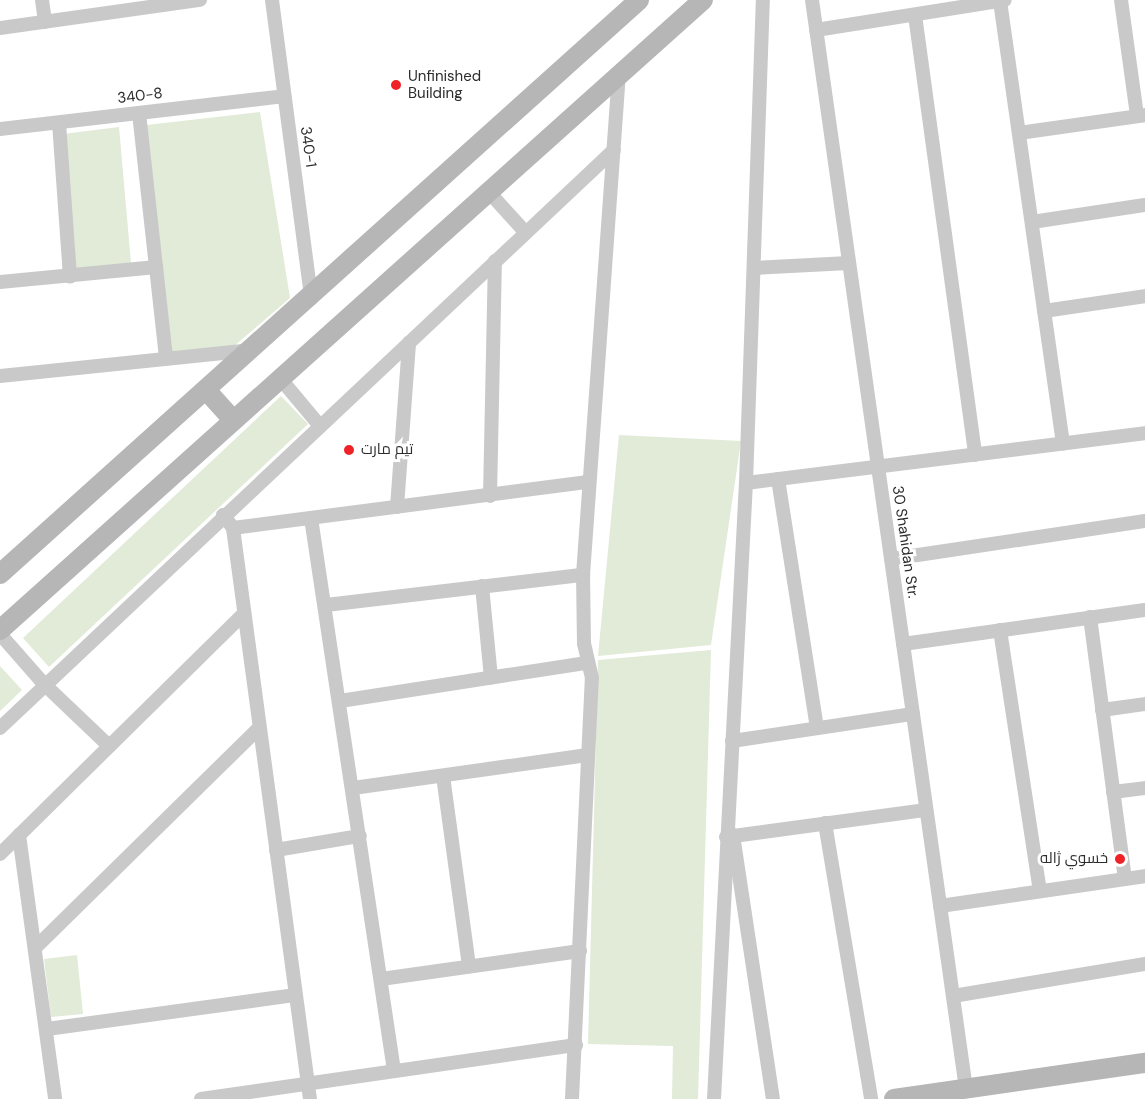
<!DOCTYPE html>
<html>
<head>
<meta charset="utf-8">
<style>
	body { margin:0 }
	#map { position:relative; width:1145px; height:1099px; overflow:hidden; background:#fff; font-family:"DM Sans",Cairo,sans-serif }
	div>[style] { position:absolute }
	.green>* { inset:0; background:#e1ebd8 }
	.street>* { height:14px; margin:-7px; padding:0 7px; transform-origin:7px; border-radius:7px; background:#c9c9c9 }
	.secondary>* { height:20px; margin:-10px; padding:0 10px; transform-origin:10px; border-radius:10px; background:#b6b6b6 }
	.dots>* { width:16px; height:16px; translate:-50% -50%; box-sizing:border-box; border:3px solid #fff; border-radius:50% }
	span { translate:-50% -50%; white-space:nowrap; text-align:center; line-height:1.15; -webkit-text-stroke:6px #fff; paint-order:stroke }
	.poi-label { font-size:15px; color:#2c2c2c }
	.left { translate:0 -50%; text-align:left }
	.right { translate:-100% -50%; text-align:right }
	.street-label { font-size:15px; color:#2c2c2c }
</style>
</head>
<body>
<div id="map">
	<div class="green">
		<i style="clip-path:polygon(260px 112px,290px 298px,233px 347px,163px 355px,138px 126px)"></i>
		<i style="clip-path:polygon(119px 127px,131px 263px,63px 272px,55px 135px)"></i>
		<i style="clip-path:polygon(281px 396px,308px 424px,49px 667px,23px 638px)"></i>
		<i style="clip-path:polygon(619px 435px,741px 441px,711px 645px,598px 656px)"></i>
		<i style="clip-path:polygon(711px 650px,698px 1099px,672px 1099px,673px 1046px,588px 1044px,598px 660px)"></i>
		<i style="clip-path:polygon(0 666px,22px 690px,0 711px)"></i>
		<i style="clip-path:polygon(77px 955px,83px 1014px,51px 1017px,44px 959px)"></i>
	</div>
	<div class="street">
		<i style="left:42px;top:0;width:22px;rotate:82deg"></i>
		<i style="left:272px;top:0;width:301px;rotate:82.5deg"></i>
		<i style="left:812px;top:0;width:1100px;rotate:81.95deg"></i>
		<i style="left:1121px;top:0;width:117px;rotate:82.1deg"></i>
		<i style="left:1000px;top:1px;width:447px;rotate:81.9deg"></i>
		<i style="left:915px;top:15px;width:444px;rotate:82.2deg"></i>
		<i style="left:0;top:28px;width:202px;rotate:-8deg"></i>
		<i style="left:816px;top:30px;width:191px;rotate:-9deg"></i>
		<i style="left:139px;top:113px;width:247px;rotate:83.7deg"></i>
		<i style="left:59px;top:123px;width:154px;rotate:85.9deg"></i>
		<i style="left:0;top:129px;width:286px;rotate:-6.6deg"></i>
		<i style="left:1019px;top:133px;width:127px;rotate:-8.1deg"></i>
		<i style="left:488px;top:191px;width:55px;rotate:47.9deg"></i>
		<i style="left:1032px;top:222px;width:114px;rotate:-8.6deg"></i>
		<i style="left:754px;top:268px;width:95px;rotate:-3deg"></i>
		<i style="left:0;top:282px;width:157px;rotate:-5.5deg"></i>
		<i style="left:1044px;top:311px;width:102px;rotate:-8.4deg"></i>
		<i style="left:0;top:376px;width:251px;rotate:-5.9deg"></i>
		<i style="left:279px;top:377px;width:64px;rotate:50.1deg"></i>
		<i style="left:778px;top:479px;width:252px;rotate:81.1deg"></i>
		<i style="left:746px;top:483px;width:402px;rotate:-7.1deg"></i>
		<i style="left:490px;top:496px;width:235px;rotate:-88.8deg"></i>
		<i style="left:397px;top:507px;width:165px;rotate:-85.8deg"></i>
		<i style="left:223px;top:515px;width:16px;rotate:52deg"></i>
		<i style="left:233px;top:528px;width:576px;rotate:82.32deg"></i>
		<i style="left:311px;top:518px;width:559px;rotate:81.46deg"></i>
		<i style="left:233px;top:528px;width:358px;rotate:-7.4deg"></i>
		<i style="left:891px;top:559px;width:257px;rotate:-8.5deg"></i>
		<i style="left:482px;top:586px;width:92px;rotate:84.4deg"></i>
		<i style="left:326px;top:605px;width:259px;rotate:-6.7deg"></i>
		<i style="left:1090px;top:617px;width:264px;rotate:82.4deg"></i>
		<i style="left:1000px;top:630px;width:264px;rotate:81.3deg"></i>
		<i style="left:0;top:634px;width:67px;rotate:48.7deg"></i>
		<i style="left:44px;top:684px;width:90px;rotate:43.6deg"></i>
		<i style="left:903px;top:644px;width:244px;rotate:-8deg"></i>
		<i style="left:340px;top:701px;width:248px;rotate:-8.8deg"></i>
		<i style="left:1102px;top:710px;width:43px;rotate:-7.9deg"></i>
		<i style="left:0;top:728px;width:843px;rotate:-43.27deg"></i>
		<i style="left:732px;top:741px;width:183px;rotate:-8.5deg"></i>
		<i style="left:443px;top:776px;width:192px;rotate:82.2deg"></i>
		<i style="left:353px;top:788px;width:237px;rotate:-8deg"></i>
		<i style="left:1113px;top:792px;width:32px;rotate:-7deg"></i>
		<i style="left:825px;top:823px;width:280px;rotate:80.5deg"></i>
		<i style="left:19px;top:835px;width:266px;rotate:82.2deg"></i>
		<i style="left:733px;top:835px;width:267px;rotate:81.4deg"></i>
		<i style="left:726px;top:837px;width:202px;rotate:-7.7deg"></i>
		<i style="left:276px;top:850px;width:85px;rotate:-9.5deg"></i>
		<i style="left:0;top:854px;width:343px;rotate:-44.6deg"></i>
		<i style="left:940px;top:906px;width:207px;rotate:-8.3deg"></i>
		<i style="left:35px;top:948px;width:314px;rotate:-44.5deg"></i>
		<i style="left:381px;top:979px;width:201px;rotate:-8deg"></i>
		<i style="left:953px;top:996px;width:195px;rotate:-9.5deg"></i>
		<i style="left:47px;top:1029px;width:251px;rotate:-7.8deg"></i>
		<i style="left:201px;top:1099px;width:379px;rotate:-8.2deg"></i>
		<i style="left:572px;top:1099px;width:421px;rotate:-87.3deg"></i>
		<i style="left:592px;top:678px;width:35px;rotate:-103deg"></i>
		<i style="left:584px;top:644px;width:69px;rotate:-90.8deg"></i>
		<i style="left:583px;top:575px;width:503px;rotate:-85.9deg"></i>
		<i style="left:714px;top:1099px;width:617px;rotate:-87.03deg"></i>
		<i style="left:746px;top:483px;width:483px;rotate:-88deg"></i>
	</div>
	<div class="secondary">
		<i style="left:207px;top:391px;width:38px;rotate:48deg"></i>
		<i style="left:0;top:574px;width:859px;rotate:-41.93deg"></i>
		<i style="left:0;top:630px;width:944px;rotate:-41.87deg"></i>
		<i style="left:894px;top:1099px;width:254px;rotate:-8.2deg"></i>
	</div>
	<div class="dots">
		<i style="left:396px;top:85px;background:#ef2228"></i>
		<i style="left:349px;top:450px;background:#ef2228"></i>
		<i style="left:1120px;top:859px;background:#ef2228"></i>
	</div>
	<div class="poi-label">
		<span class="left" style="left:408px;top:85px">Unfinished<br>Building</span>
		<span class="left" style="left:361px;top:450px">تيم مارت</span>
		<span class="right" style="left:1108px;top:859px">خسوي ژاله</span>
	</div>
	<div class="street-label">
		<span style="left:140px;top:96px;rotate:-7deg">340-8</span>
		<span style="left:308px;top:147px;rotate:82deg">340-1</span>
		<span style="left:905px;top:542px;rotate:82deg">30 Shahidan Str.</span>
	</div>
</div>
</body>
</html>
